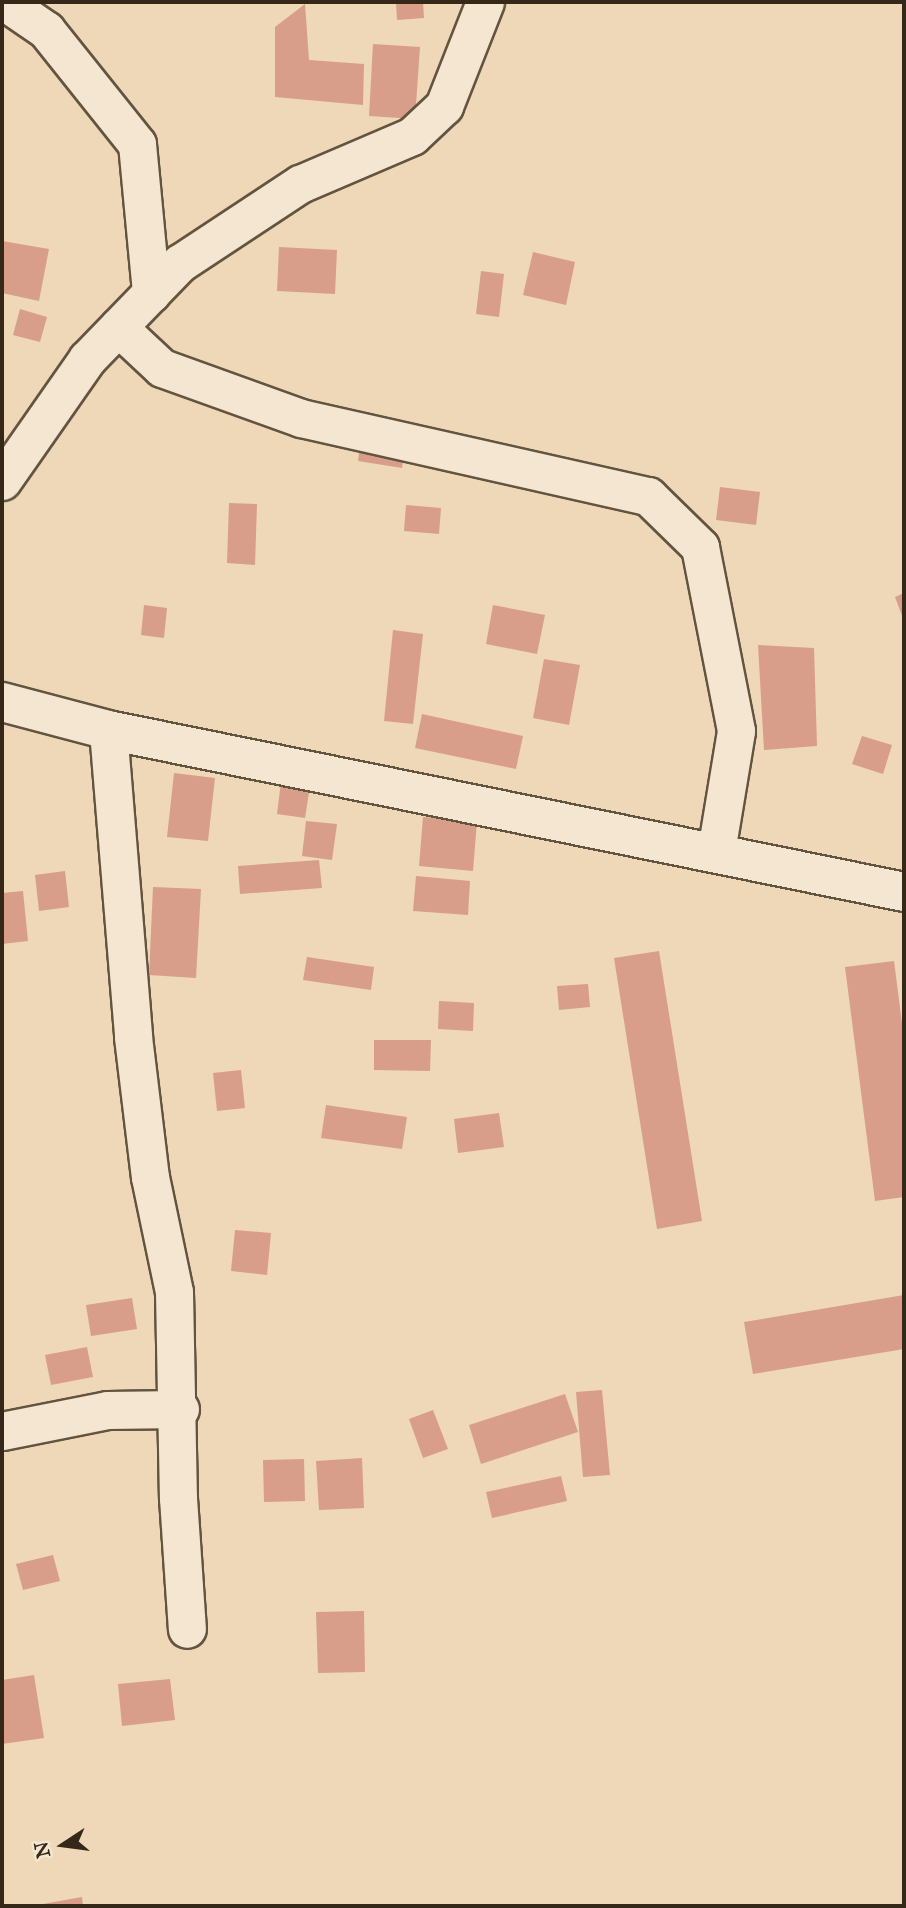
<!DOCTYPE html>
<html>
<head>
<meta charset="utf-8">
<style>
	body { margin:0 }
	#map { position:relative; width:906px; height:1908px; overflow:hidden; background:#eed8b7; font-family:"IM FELL Great Primer",serif }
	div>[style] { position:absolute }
	.building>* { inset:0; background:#d89e89 }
	.roads { filter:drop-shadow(2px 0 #635440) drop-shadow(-2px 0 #635440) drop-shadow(0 2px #635440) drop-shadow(0 -2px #635440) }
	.minor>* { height:37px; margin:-18.5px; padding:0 18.5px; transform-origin:18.5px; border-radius:18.5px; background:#f4e6d0 }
	.tertiary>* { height:38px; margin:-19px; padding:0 19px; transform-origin:19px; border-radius:19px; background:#f4e6d0 }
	span { translate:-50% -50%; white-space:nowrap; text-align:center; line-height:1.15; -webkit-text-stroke:6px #f4e6d0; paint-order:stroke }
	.frame { position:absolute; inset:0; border:4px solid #352819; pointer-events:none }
	.north { position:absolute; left:28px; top:1810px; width:70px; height:70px; -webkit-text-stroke:5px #f4e6d0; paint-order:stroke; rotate:257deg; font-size:19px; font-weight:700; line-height:28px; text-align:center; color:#352819 }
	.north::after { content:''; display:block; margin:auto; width:24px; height:32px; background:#352819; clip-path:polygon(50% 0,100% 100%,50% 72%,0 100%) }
</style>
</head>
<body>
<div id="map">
	<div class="building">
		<i style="clip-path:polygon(396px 2px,423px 2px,424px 18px,397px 20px)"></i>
		<i style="clip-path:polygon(305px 4px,309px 60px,364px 64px,363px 105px,275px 97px,275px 27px)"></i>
		<i style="clip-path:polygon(373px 44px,420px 47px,415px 119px,369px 116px)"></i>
		<i style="clip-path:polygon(2px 241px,49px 249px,39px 301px,2px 293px)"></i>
		<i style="clip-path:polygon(279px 247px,337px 250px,335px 294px,277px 291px)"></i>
		<i style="clip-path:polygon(533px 252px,575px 262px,566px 305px,523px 295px)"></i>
		<i style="clip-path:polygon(481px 271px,504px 274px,499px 317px,476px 314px)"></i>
		<i style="clip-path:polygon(20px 309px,47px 317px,40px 342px,13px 335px)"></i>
		<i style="clip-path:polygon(363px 424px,405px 445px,402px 468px,358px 461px)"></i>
		<i style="clip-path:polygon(720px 487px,760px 492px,756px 525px,716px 520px)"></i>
		<i style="clip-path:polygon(229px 503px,257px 504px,255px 565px,227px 563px)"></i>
		<i style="clip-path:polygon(406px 505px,441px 508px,439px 534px,404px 531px)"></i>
		<i style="clip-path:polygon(904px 593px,904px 621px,895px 597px)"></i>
		<i style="clip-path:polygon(144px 605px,167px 608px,164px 638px,141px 635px)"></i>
		<i style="clip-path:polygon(493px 605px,545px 615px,537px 654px,486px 644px)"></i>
		<i style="clip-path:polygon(393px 630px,423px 634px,413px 724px,384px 721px)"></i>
		<i style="clip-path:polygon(758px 645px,814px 648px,817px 746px,764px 750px)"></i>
		<i style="clip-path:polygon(544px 659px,580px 665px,569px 725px,533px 718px)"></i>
		<i style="clip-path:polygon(422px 714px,523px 736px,516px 769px,415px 748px)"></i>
		<i style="clip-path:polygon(862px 736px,892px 745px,883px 774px,852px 764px)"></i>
		<i style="clip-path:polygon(174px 773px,215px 778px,208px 841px,167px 837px)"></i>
		<i style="clip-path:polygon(281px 782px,310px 786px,305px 818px,277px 814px)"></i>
		<i style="clip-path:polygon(423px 817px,477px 821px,473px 871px,419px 866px)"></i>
		<i style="clip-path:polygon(306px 821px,337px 824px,332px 860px,302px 856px)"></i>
		<i style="clip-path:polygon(319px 860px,322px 888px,240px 894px,238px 866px)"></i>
		<i style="clip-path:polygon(65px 871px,69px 907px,39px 911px,35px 875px)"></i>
		<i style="clip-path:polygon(416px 876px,470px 881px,468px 915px,413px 911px)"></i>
		<i style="clip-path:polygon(153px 887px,201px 889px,196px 978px,149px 975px)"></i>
		<i style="clip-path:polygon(23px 891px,28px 941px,2px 944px,2px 893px)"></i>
		<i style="clip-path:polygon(659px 951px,702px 1221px,657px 1229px,614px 958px)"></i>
		<i style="clip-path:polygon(307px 957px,374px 967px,371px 990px,303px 980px)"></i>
		<i style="clip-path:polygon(894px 961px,904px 1039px,904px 1197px,875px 1201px,845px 967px)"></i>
		<i style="clip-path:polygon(588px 984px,590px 1007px,559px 1010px,557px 986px)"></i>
		<i style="clip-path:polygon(439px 1001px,474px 1003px,473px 1031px,438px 1029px)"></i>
		<i style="clip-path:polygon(374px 1040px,431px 1040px,430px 1071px,374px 1070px)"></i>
		<i style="clip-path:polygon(241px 1070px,245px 1108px,217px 1111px,213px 1073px)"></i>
		<i style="clip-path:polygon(326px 1105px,407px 1117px,402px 1149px,321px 1138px)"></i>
		<i style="clip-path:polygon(499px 1113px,504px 1147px,458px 1153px,454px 1119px)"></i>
		<i style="clip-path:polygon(235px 1230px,271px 1233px,267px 1275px,231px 1271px)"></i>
		<i style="clip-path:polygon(904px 1295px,904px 1349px,753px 1374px,744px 1322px)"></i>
		<i style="clip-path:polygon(132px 1298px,137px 1329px,91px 1336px,86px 1305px)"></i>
		<i style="clip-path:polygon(87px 1347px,93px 1377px,51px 1385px,45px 1355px)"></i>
		<i style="clip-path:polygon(602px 1390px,610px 1475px,583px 1477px,576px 1392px)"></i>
		<i style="clip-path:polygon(565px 1394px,578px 1432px,481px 1464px,469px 1425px)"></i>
		<i style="clip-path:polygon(433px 1410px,448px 1449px,423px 1458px,409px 1419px)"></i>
		<i style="clip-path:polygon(362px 1458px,364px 1508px,319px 1510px,316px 1461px)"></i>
		<i style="clip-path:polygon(304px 1459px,305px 1501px,264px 1502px,263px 1460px)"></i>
		<i style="clip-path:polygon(561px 1476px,567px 1501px,492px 1518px,486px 1492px)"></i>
		<i style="clip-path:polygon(53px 1555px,60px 1581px,23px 1590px,16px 1564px)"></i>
		<i style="clip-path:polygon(364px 1611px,365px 1672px,318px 1673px,316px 1612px)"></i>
		<i style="clip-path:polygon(34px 1675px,44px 1738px,2px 1744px,2px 1680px)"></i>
		<i style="clip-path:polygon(170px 1679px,175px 1720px,122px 1726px,118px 1684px)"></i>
		<i style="clip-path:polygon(82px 1897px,83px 1906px,37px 1906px,37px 1905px)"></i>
	</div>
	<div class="roads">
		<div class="minor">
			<i style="left:5px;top:2px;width:50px;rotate:34.3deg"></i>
			<i style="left:46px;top:30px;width:146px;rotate:51.4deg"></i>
			<i style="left:137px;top:144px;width:150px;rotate:84.6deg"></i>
			<i style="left:118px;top:327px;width:60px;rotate:43deg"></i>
			<i style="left:162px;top:368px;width:148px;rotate:19.8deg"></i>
			<i style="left:301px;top:418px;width:356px;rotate:12.7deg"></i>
			<i style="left:648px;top:496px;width:73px;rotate:44.4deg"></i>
			<i style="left:700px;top:547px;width:187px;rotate:78.9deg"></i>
			<i style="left:736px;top:731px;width:123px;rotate:99.4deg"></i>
			<i style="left:2px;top:481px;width:149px;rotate:-55.1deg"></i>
			<i style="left:87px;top:359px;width:134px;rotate:-45.9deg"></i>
			<i style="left:180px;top:263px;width:144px;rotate:-33.4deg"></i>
			<i style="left:300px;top:184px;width:122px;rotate:-23.2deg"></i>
			<i style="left:412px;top:136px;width:44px;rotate:-43.2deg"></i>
			<i style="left:444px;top:106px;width:112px;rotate:-68.5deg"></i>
			<i style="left:108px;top:730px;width:308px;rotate:85.3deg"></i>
			<i style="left:133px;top:1037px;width:141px;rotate:83.1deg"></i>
			<i style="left:150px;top:1177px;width:117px;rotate:78.2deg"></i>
			<i style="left:174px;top:1292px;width:206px;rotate:88.9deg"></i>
			<i style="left:178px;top:1498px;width:131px;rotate:86.1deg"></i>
			<i style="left:2px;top:1431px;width:107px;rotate:-11.3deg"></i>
			<i style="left:107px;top:1410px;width:73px;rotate:-0.8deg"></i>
		</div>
		<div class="tertiary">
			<i style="left:2px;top:702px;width:110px;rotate:14.8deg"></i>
			<i style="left:108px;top:730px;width:812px;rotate:11.5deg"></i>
		</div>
	</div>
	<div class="frame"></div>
	<div class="north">N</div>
</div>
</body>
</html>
